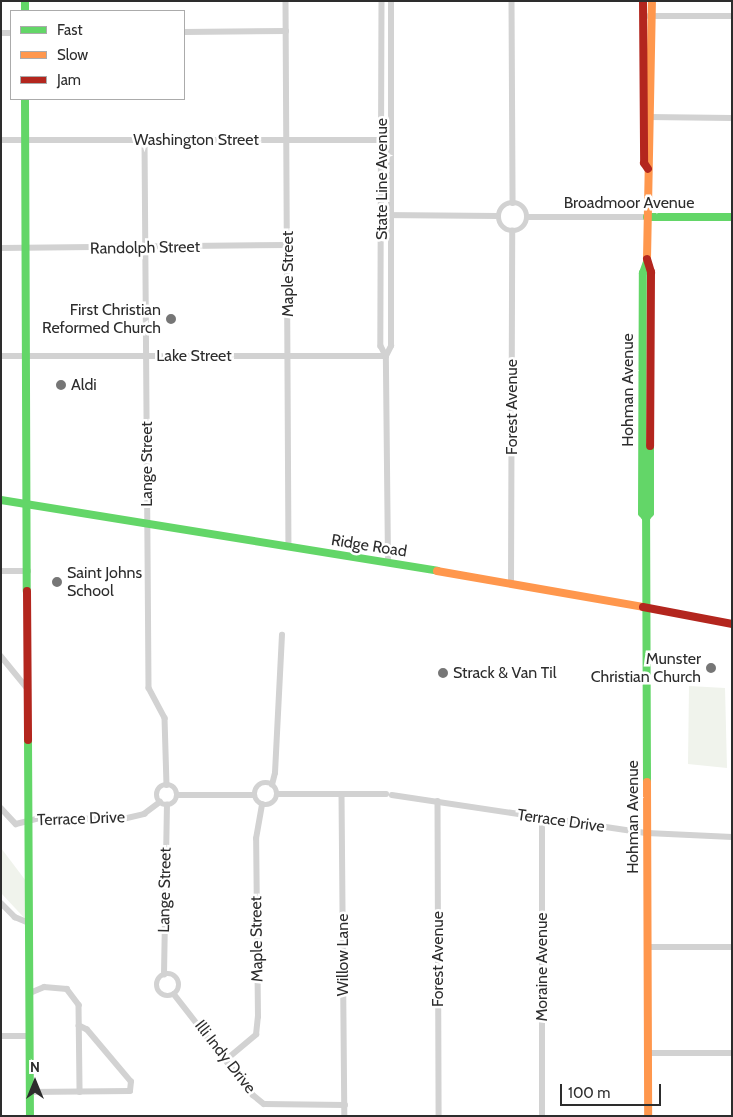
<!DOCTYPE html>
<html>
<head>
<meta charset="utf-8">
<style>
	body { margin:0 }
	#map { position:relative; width:733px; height:1117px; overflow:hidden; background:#fff; font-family:Cabin,sans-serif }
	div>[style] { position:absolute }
	.green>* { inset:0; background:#f0f3ec }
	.street>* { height:5.5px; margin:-2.75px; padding:0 2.75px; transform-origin:2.75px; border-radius:2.75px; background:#d2d2d2 }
	.street>.ring { margin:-2.75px; padding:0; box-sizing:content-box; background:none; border:5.5px solid #d2d2d2; border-radius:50% }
	.fast>* { height:8px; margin:-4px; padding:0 4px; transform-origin:4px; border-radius:4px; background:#63d668 }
	.slow>* { height:8px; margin:-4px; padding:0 4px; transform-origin:4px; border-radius:4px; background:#ff974d }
	.jam>* { height:8px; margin:-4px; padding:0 4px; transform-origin:4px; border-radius:4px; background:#b3261e }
	.dots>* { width:14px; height:14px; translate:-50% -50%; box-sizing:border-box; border:2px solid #fff; border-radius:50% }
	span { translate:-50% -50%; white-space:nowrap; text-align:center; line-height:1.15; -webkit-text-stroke:5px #fff; paint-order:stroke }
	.street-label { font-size:16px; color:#2d2d2d }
	.poi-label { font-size:16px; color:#2d2d2d }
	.right { translate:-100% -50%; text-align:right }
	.left { translate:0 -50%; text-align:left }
	.frame { position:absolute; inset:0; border:2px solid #2d2d2d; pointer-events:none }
	.legend { position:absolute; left:10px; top:10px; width:175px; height:90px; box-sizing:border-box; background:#fff; border:1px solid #ababab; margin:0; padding:6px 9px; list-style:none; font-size:15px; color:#2d2d2d }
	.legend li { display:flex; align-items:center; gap:10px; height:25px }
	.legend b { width:25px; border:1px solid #ababab }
	.north { position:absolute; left:10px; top:1057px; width:50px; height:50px; -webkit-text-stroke:4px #fff; paint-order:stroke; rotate:0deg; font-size:14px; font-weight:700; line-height:20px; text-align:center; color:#2d2d2d }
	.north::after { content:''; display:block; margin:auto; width:18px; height:22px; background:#2d2d2d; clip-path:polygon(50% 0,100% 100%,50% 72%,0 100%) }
	.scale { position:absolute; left:560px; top:1084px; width:101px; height:22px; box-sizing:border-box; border:2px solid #2d2d2d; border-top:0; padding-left:6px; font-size:15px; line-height:18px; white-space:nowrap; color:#2d2d2d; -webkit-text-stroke:4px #fff; paint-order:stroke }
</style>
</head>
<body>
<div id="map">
	<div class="green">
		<i style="clip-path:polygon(689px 686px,725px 688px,727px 768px,688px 764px)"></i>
		<i style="clip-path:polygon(1px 848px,29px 885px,29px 923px,1px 893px)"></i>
	</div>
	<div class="street">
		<i style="left:286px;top:1px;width:546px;rotate:89.69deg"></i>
		<i style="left:382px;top:1px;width:345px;rotate:90.2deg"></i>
		<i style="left:381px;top:346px;width:11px;rotate:63deg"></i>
		<i style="left:512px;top:1px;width:202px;rotate:89.7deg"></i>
		<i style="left:649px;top:16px;width:83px"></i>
		<i style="left:184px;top:32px;width:102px;rotate:-0.6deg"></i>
		<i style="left:1px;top:33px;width:10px"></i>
		<i style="left:648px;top:117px;width:84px;rotate:0.7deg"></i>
		<i style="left:1px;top:140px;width:390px"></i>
		<i style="left:145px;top:140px;width:548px;rotate:89.58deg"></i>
		<i style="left:149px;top:688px;width:34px;rotate:62deg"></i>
		<i style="left:165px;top:718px;width:67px;rotate:88.3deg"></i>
		<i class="ring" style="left:499px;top:203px;width:22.5px;height:22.5px"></i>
		<i style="left:381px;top:215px;width:117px;rotate:0.5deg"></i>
		<i style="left:527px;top:217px;width:120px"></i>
		<i style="left:1px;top:248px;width:287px;rotate:-0.6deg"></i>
		<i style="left:1px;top:356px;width:385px"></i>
		<i style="left:388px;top:562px;width:206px;rotate:-90.6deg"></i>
		<i style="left:386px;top:356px;width:11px;rotate:-63deg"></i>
		<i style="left:391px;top:346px;width:345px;rotate:-90deg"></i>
		<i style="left:1px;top:571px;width:27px"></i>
		<i style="left:511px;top:583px;width:352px;rotate:-89.8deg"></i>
		<i style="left:1px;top:656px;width:43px;rotate:50.7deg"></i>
		<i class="ring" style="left:255px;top:783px;width:16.5px;height:16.5px"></i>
		<i class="ring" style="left:157px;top:785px;width:14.5px;height:14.5px"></i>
		<i style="left:272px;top:785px;width:12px;rotate:-76deg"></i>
		<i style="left:275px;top:773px;width:138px;rotate:-87.1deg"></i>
		<i style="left:277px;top:794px;width:109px"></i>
		<i style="left:342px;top:794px;width:322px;rotate:89.5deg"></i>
		<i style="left:177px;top:795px;width:77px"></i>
		<i style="left:392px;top:795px;width:258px;rotate:8.5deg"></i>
		<i style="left:647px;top:833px;width:85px;rotate:2.7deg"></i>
		<i style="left:438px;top:801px;width:315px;rotate:89.8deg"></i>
		<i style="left:1px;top:808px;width:22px;rotate:47deg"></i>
		<i style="left:16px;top:824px;width:25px;rotate:-14deg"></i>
		<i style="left:40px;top:818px;width:83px;rotate:0.7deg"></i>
		<i style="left:123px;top:819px;width:22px;rotate:-13deg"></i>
		<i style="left:144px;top:814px;width:20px;rotate:-37deg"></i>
		<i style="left:1px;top:903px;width:20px;rotate:45deg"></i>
		<i style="left:15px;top:917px;width:15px;rotate:23deg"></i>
		<i style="left:647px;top:947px;width:85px"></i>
		<i class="ring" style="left:157px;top:974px;width:16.5px;height:16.5px"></i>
		<i style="left:164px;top:975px;width:170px;rotate:-89deg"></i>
		<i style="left:30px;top:993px;width:15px;rotate:-23deg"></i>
		<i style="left:44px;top:987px;width:23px;rotate:5deg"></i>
		<i style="left:67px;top:989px;width:20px;rotate:53deg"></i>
		<i style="left:79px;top:1005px;width:87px;rotate:89.3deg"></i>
		<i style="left:174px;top:994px;width:128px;rotate:52deg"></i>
		<i style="left:253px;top:1095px;width:14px;rotate:39deg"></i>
		<i style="left:264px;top:1104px;width:81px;rotate:0.7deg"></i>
		<i style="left:1px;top:1036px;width:29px"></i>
		<i style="left:648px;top:1053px;width:84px"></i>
		<i style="left:227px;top:1059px;width:38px;rotate:-40deg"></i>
		<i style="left:256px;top:1035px;width:18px;rotate:-84deg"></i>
		<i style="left:258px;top:1017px;width:178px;rotate:-90.6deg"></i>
		<i style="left:256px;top:839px;width:35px;rotate:-80deg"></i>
		<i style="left:30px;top:1092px;width:100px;rotate:-0.6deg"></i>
		<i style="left:130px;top:1091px;width:9px;rotate:-84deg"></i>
		<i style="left:131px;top:1082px;width:68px;rotate:-130.2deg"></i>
		<i style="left:87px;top:1030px;width:9px;rotate:-153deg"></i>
		<i style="left:542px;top:1116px;width:298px;rotate:-90deg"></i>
	</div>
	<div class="fast">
		<i style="left:25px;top:1px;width:10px;rotate:90deg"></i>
		<i style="left:25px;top:99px;width:492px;rotate:89.8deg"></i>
		<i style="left:647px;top:217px;width:85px"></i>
		<i style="left:1px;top:500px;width:442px;rotate:9.2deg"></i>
		<i style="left:646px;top:518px;width:6px;rotate:-129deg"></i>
		<i style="left:642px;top:513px;width:240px;rotate:-89.8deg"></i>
		<i style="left:643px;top:273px;width:12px;rotate:-70deg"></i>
		<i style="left:28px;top:740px;width:376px;rotate:89.7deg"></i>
		<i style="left:647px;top:782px;width:264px;rotate:-90.2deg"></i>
		<i style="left:646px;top:518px;width:6px;rotate:-51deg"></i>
		<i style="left:650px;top:513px;width:67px;rotate:-90deg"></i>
	</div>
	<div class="slow">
		<i style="left:647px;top:259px;width:258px;rotate:-88.9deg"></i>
		<i style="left:437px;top:571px;width:209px;rotate:9.9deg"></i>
		<i style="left:647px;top:782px;width:334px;rotate:89.8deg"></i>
	</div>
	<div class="jam">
		<i style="left:643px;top:1px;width:162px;rotate:89.6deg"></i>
		<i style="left:644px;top:163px;width:7px;rotate:56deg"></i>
		<i style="left:647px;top:259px;width:14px;rotate:73deg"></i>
		<i style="left:651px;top:272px;width:174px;rotate:90.3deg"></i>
		<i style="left:27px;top:591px;width:149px;rotate:89.6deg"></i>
		<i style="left:643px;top:607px;width:91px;rotate:10.8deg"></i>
	</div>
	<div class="dots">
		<i style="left:171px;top:319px;background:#767676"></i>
		<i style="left:61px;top:385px;background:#767676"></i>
		<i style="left:57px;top:582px;background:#767676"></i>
		<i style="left:711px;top:668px;background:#767676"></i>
		<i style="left:443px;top:673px;background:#767676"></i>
	</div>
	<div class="street-label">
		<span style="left:196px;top:140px">Washington Street</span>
		<span style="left:382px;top:179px;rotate:-90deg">State Line Avenue</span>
		<span style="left:629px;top:203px">Broadmoor Avenue</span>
		<span style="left:145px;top:248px;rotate:-1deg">Randolph Street</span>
		<span style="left:288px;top:274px;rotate:-90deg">Maple Street</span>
		<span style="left:194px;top:356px">Lake Street</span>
		<span style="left:628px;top:390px;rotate:-90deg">Hohman Avenue</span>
		<span style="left:512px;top:407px;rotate:-90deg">Forest Avenue</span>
		<span style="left:147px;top:464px;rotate:-90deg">Lange Street</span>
		<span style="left:369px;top:546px;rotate:9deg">Ridge Road</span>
		<span style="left:633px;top:817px;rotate:-90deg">Hohman Avenue</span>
		<span style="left:81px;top:819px;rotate:-2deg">Terrace Drive</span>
		<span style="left:561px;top:821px;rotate:8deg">Terrace Drive</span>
		<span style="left:165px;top:890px;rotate:-89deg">Lange Street</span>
		<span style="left:257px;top:939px;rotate:-91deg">Maple Street</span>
		<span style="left:343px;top:955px;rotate:-90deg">Willow Lane</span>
		<span style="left:438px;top:959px;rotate:-90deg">Forest Avenue</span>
		<span style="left:542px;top:967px;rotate:-90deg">Moraine Avenue</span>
		<span style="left:225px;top:1057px;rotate:52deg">Illi Indy Drive</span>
	</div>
	<div class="poi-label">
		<span class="right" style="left:161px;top:319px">First Christian<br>Reformed Church</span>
		<span class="left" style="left:71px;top:385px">Aldi</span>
		<span class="left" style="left:67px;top:582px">Saint Johns<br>School</span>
		<span class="right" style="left:701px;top:668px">Munster<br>Christian Church</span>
		<span class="left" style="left:453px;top:673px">Strack &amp; Van Til</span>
	</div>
	<div class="frame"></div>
	<ul class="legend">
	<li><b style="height:6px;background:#63d668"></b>Fast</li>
	<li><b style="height:6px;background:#ff974d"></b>Slow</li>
	<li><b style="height:6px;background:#b3261e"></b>Jam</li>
	</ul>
	<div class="north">N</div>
	<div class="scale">100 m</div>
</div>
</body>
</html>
